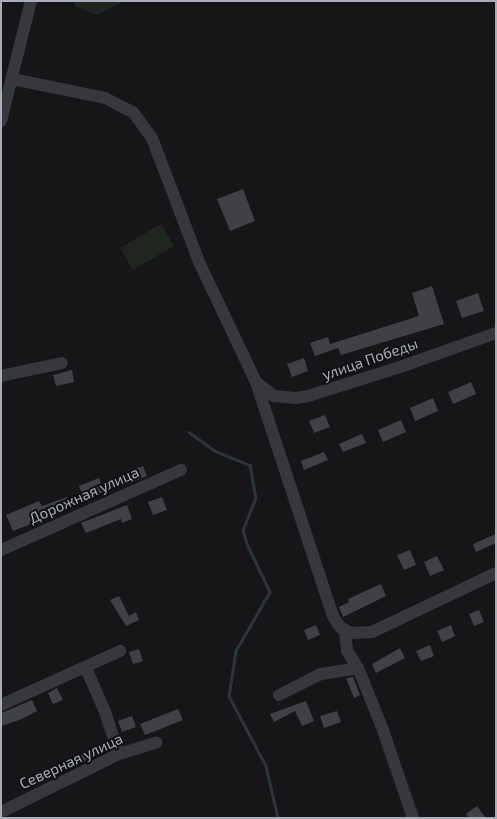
<!DOCTYPE html>
<html>
<head>
<meta charset="utf-8">
<style>
	body { margin:0 }
	#map { position:relative; width:497px; height:819px; overflow:hidden; background:#161618; font-family:"Exo 2",sans-serif }
	div>[style] { position:absolute }
	.green>* { inset:0; background:#1e261f }
	.stream>* { height:2.5px; margin:-1.25px; padding:0 1.25px; transform-origin:1.25px; border-radius:1.25px; background:#2c353c }
	.building>* { inset:0; background:#404145 }
	.minor>* { height:12px; margin:-6px; padding:0 6px; transform-origin:6px; border-radius:6px; background:#37383d }
	span { translate:-50% -50%; white-space:nowrap; text-align:center; line-height:1.15; -webkit-text-stroke:4px #111113; paint-order:stroke }
	.street-label { font-size:15px; color:#a8adb8 }
	.frame { position:absolute; inset:0; border:2px solid #a8adb8; pointer-events:none }
</style>
</head>
<body>
<div id="map">
	<div class="green">
		<i style="clip-path:polygon(76px 1px,124px 1px,97px 15px,74px 6px)"></i>
		<i style="clip-path:polygon(161px 224px,174px 246px,133px 270px,120px 248px)"></i>
	</div>
	<div class="stream">
		<i style="left:189px;top:432px;width:32px;rotate:36deg"></i>
		<i style="left:215px;top:451px;width:38px;rotate:22deg"></i>
		<i style="left:250px;top:465px;width:34px;rotate:80deg"></i>
		<i style="left:256px;top:498px;width:35px;rotate:112deg"></i>
		<i style="left:243px;top:530px;width:17px;rotate:73deg"></i>
		<i style="left:248px;top:546px;width:51px;rotate:64.4deg"></i>
		<i style="left:270px;top:592px;width:68px;rotate:120deg"></i>
		<i style="left:236px;top:651px;width:46px;rotate:98.8deg"></i>
		<i style="left:229px;top:696px;width:79px;rotate:62.1deg"></i>
		<i style="left:266px;top:766px;width:53px;rotate:77deg"></i>
	</div>
	<div class="building">
		<i style="clip-path:polygon(243px 189px,255px 221px,230px 231px,217px 199px)"></i>
		<i style="clip-path:polygon(432px 286px,444px 324px,341px 355px,338px 348px,315px 356px,310px 343px,328px 337px,330px 344px,419px 316px,412px 293px)"></i>
		<i style="clip-path:polygon(478px 293px,484px 311px,462px 318px,456px 301px)"></i>
		<i style="clip-path:polygon(304px 358px,308px 371px,292px 377px,287px 364px)"></i>
		<i style="clip-path:polygon(72px 370px,74px 382px,56px 386px,53px 375px)"></i>
		<i style="clip-path:polygon(471px 382px,476px 394px,453px 404px,448px 392px)"></i>
		<i style="clip-path:polygon(433px 398px,438px 411px,415px 421px,410px 408px)"></i>
		<i style="clip-path:polygon(325px 415px,330px 427px,314px 433px,309px 421px)"></i>
		<i style="clip-path:polygon(401px 420px,406px 432px,383px 442px,378px 430px)"></i>
		<i style="clip-path:polygon(362px 434px,366px 443px,343px 452px,339px 444px)"></i>
		<i style="clip-path:polygon(324px 452px,328px 460px,304px 470px,301px 461px)"></i>
		<i style="clip-path:polygon(143px 466px,147px 476px,122px 486px,118px 476px)"></i>
		<i style="clip-path:polygon(99px 478px,104px 492px,84px 499px,79px 486px)"></i>
		<i style="clip-path:polygon(67px 497px,71px 508px,13px 531px,6px 515px,39px 501px,42px 506px)"></i>
		<i style="clip-path:polygon(162px 497px,167px 510px,153px 515px,148px 502px)"></i>
		<i style="clip-path:polygon(127px 505px,132px 519px,122px 523px,121px 519px,86px 533px,81px 523px)"></i>
		<i style="clip-path:polygon(496px 534px,496px 543px,476px 552px,473px 544px)"></i>
		<i style="clip-path:polygon(410px 550px,416px 565px,404px 570px,397px 555px)"></i>
		<i style="clip-path:polygon(437px 556px,444px 570px,430px 576px,424px 562px)"></i>
		<i style="clip-path:polygon(381px 584px,386px 596px,343px 617px,339px 607px,349px 602px,348px 599px)"></i>
		<i style="clip-path:polygon(119px 596px,129px 616px,136px 612px,139px 620px,126px 626px,110px 600px)"></i>
		<i style="clip-path:polygon(479px 610px,484px 622px,474px 626px,469px 614px)"></i>
		<i style="clip-path:polygon(316px 625px,320px 635px,308px 640px,304px 630px)"></i>
		<i style="clip-path:polygon(451px 625px,455px 636px,442px 642px,437px 631px)"></i>
		<i style="clip-path:polygon(430px 645px,434px 656px,421px 661px,416px 651px)"></i>
		<i style="clip-path:polygon(400px 648px,405px 658px,376px 673px,372px 664px)"></i>
		<i style="clip-path:polygon(139px 649px,143px 661px,133px 664px,129px 652px)"></i>
		<i style="clip-path:polygon(353px 677px,360px 695px,354px 698px,346px 678px)"></i>
		<i style="clip-path:polygon(57px 688px,63px 700px,53px 704px,48px 693px)"></i>
		<i style="clip-path:polygon(32px 700px,37px 711px,22px 719px,1px 726px,1px 713px)"></i>
		<i style="clip-path:polygon(306px 701px,314px 721px,302px 726px,295px 711px,274px 722px,270px 714px)"></i>
		<i style="clip-path:polygon(178px 709px,183px 720px,145px 735px,140px 724px)"></i>
		<i style="clip-path:polygon(337px 711px,341px 722px,324px 728px,320px 716px)"></i>
		<i style="clip-path:polygon(132px 716px,136px 727px,122px 732px,118px 721px)"></i>
		<i style="clip-path:polygon(96px 746px,100px 754px,77px 765px,74px 757px)"></i>
		<i style="clip-path:polygon(477px 806px,486px 818px,469px 818px,466px 814px)"></i>
	</div>
	<div class="minor">
		<i style="left:12px;top:79px;width:95px;rotate:11.5deg"></i>
		<i style="left:105px;top:98px;width:31px;rotate:27deg"></i>
		<i style="left:133px;top:112px;width:32px;rotate:54deg"></i>
		<i style="left:152px;top:138px;width:133px;rotate:69.2deg"></i>
		<i style="left:199px;top:262px;width:133px;rotate:64.6deg"></i>
		<i style="left:256px;top:382px;width:246px;rotate:71.8deg"></i>
		<i style="left:333px;top:616px;width:13px;rotate:58deg"></i>
		<i style="left:340px;top:627px;width:13px;rotate:29deg"></i>
		<i style="left:351px;top:633px;width:21px;rotate:-3deg"></i>
		<i style="left:372px;top:632px;width:137px;rotate:-25.4deg"></i>
		<i style="left:1px;top:121px;width:124px;rotate:-76deg"></i>
		<i style="left:1px;top:376px;width:62px;rotate:-12deg"></i>
		<i style="left:256px;top:382px;width:23px;rotate:38deg"></i>
		<i style="left:274px;top:396px;width:22px;rotate:5deg"></i>
		<i style="left:296px;top:398px;width:12px;rotate:-9deg"></i>
		<i style="left:308px;top:396px;width:100px;rotate:-17.5deg"></i>
		<i style="left:403px;top:366px;width:99px;rotate:-19.5deg"></i>
		<i style="left:1px;top:550px;width:197px;rotate:-24deg"></i>
		<i style="left:345px;top:631px;width:20px;rotate:84deg"></i>
		<i style="left:347px;top:651px;width:20px;rotate:57deg"></i>
		<i style="left:358px;top:668px;width:67px;rotate:68deg"></i>
		<i style="left:383px;top:730px;width:93px;rotate:71.2deg"></i>
		<i style="left:86px;top:668px;width:48px;rotate:66.6deg"></i>
		<i style="left:105px;top:712px;width:44px;rotate:71.6deg"></i>
		<i style="left:279px;top:695px;width:47px;rotate:-26.6deg"></i>
		<i style="left:321px;top:674px;width:37px;rotate:-9deg"></i>
		<i style="left:1px;top:705px;width:131px;rotate:-24.4deg"></i>
		<i style="left:1px;top:812px;width:131px;rotate:-26.2deg"></i>
		<i style="left:119px;top:754px;width:39px;rotate:-17deg"></i>
	</div>
	<div class="street-label">
		<span style="left:370px;top:359px;rotate:-19deg">улица Победы</span>
		<span style="left:84px;top:495px;rotate:-24deg">Дорожная улица</span>
		<span style="left:71px;top:761px;rotate:-25deg">Северная улица</span>
	</div>
	<div class="frame"></div>
</div>
</body>
</html>
